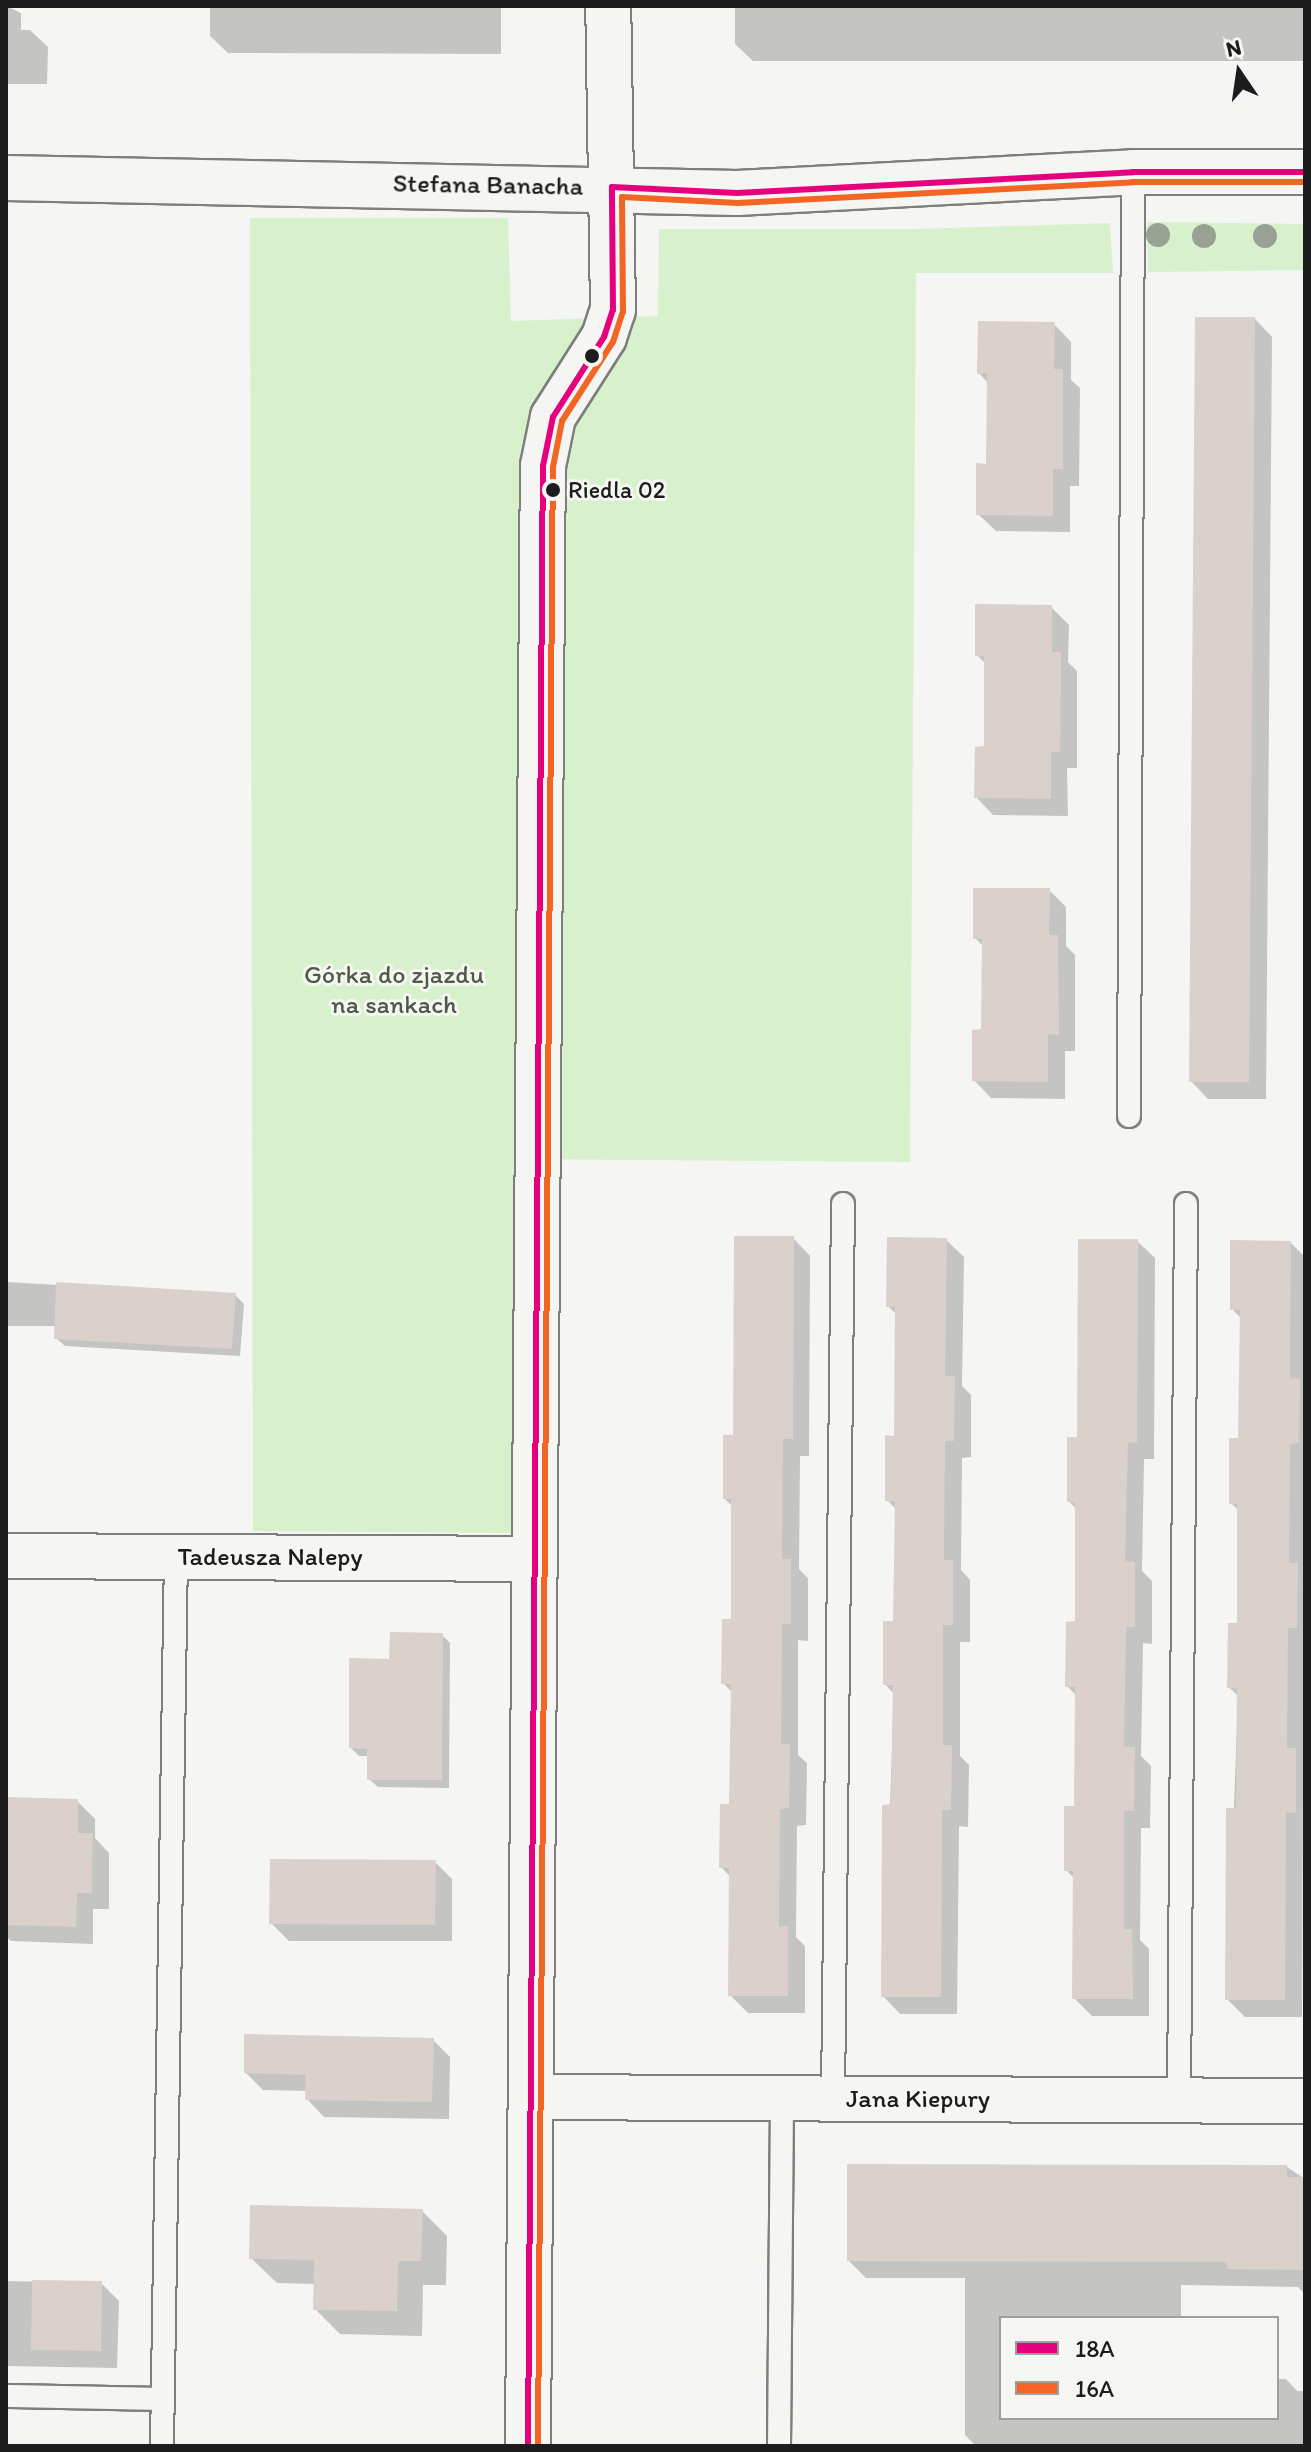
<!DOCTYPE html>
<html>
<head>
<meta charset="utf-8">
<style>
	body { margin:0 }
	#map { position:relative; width:1311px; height:2452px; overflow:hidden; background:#f5f5f3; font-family:Itim,sans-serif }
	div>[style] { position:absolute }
	.green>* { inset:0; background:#d7f1cc }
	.shadow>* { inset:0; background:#0003 }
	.building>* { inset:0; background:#dbd0cc }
	.roads { filter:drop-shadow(2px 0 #7e7e7d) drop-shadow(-2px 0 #7e7e7d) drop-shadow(0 2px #7e7e7d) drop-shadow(0 -2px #7e7e7d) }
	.lane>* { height:22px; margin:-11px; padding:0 11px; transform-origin:11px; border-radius:11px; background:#f5f5f3 }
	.street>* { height:44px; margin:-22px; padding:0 22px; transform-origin:22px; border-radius:22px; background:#f5f5f3 }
	.secondary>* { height:44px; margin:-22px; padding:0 22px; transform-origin:22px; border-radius:22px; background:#f5f5f3 }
	.bus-1>* { height:6px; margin:-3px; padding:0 3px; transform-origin:3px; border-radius:3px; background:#e5007d }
	.bus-2>* { height:6px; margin:-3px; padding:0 3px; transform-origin:3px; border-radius:3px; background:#f26522 }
	.trees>* { width:24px; height:24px; margin:-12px; border-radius:50%; background:#99a094 }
	.dots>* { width:22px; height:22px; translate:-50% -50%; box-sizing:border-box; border:4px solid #f6f6f2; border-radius:50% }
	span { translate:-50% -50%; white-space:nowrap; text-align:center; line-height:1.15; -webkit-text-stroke:6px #f6f6f2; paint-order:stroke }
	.bus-label { font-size:24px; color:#1c1c1c }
	.left { translate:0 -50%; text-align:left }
	.street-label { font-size:26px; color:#1c1c1c }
	.park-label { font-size:26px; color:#4d5b47 }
	.frame { position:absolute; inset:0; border:8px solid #1c1c1c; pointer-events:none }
	.legend { position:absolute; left:999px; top:2316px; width:280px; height:104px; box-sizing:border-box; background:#f6f6f2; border:2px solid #9f9f9c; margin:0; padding:10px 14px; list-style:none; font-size:24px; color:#1c1c1c }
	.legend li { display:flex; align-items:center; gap:16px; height:40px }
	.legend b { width:40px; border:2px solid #9f9f9c }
	.north { position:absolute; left:1199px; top:32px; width:80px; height:80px; -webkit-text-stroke:6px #f6f6f2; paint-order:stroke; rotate:347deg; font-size:22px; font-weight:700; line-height:32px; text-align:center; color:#1c1c1c }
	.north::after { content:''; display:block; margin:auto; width:28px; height:36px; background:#1c1c1c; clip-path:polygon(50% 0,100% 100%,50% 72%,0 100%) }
</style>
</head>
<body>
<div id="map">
	<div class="green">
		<i style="clip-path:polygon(250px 218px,508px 218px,511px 321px,658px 316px,659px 229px,916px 229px,1110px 223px,1113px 273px,916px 273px,910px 1162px,518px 1159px,513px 1533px,253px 1531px)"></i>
		<i style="clip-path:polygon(1147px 222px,1305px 224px,1305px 270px,1148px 272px)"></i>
	</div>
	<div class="shadow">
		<i style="clip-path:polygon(6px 6px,21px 13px,21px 30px,30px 30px,48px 47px,47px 84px,6px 84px)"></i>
		<i style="clip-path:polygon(210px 6px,501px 6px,501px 54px,228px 53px,210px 36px)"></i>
		<i style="clip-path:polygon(735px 6px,1305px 6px,1305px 61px,753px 61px,735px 44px)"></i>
		<i style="clip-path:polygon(1255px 319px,1272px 337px,1266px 1099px,1208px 1099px,1191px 1081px)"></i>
		<i style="clip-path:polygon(1054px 324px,1071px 342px,1071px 380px,1080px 388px,1079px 486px,1070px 486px,1070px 532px,996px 531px,978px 514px,988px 466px,988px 383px,979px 373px)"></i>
		<i style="clip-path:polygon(1051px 607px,1069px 625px,1068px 662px,1077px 671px,1077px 768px,1067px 768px,1068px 816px,993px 815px,976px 797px,986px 748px,986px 664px,977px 655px)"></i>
		<i style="clip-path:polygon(1049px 890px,1066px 907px,1066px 946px,1075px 955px,1075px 1051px,1065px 1051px,1065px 1099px,991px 1098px,974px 1080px,983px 1031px,984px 947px,975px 938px)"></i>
		<i style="clip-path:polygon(793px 1238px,810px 1256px,809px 1456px,800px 1456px,799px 1569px,808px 1578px,808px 1641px,798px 1640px,798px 1755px,807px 1763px,806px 1825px,797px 1826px,796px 1937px,805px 1946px,805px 2013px,748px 2013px,730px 1995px,731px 1877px,721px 1867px,731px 1806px,733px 1693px,723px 1683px,733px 1622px,733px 1507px,725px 1499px,735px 1437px)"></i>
		<i style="clip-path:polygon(946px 1240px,964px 1257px,962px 1386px,971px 1395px,971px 1457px,962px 1458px,961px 1570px,970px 1580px,970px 1642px,960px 1642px,960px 1756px,969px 1765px,968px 1827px,959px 1826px,957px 2014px,900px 2014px,883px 1996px,894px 1694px,885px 1684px,894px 1623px,897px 1510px,887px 1500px,896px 1438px,897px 1315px,888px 1306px)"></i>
		<i style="clip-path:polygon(1137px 1241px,1155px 1258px,1154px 1459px,1144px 1459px,1142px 1571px,1152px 1581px,1152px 1644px,1143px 1643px,1141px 1756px,1151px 1766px,1150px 1828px,1141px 1828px,1140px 1940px,1149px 1949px,1149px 2016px,1092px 2016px,1074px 1998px,1075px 1879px,1066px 1870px,1076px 1808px,1076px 1695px,1067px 1686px,1077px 1623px,1077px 1510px,1069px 1501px,1078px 1439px)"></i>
		<i style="clip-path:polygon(1291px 1243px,1305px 1257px,1302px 2017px,1245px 2017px,1227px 1999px,1238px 1696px,1229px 1687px,1239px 1625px,1239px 1511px,1231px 1503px,1240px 1441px,1242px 1319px,1232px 1309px)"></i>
		<i style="clip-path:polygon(6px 1282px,235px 1295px,244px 1304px,240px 1356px,65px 1346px,56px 1338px,57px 1326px,6px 1326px)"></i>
		<i style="clip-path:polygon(442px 1635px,450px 1643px,449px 1788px,378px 1787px,369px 1779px,369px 1756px,359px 1756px,351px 1748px,391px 1661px)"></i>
		<i style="clip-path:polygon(6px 1799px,77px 1801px,95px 1819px,95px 1838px,109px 1853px,109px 1909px,93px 1909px,93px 1944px,11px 1941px,6px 1936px)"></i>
		<i style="clip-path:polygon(435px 1862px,452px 1879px,452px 1941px,289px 1941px,271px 1923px)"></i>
		<i style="clip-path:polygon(433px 2040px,450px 2057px,449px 2119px,324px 2117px,307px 2099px,307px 2091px,263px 2090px,246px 2073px)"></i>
		<i style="clip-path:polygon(1287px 2167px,1305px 2179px,1305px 2294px,1298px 2287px,1181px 2285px,1181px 2318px,1001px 2318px,1001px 2418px,1277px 2418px,1277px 2379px,1286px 2379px,1297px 2391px,1305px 2391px,1305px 2446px,976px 2446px,965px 2435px,965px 2278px,866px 2278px,849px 2261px)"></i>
		<i style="clip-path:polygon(422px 2211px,447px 2236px,446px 2285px,423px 2285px,422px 2336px,340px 2334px,315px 2309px,316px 2284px,277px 2283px,251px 2258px)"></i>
		<i style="clip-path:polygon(6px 2281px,101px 2283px,119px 2301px,117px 2368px,6px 2366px)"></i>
		<i style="clip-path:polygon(6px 2444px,98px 2446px,6px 2446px)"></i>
	</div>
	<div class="building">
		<i style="clip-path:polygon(1195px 317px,1255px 317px,1249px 1082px,1189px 1082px)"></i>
		<i style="clip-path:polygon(978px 321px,1055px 322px,1054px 369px,1063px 369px,1063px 469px,1053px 469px,1053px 516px,976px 515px,976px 463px,986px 464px,987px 373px,977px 374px)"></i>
		<i style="clip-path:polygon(975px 604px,1052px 605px,1052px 652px,1061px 652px,1061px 675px,1060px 752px,1051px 752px,1051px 799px,974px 798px,975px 747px,984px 746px,984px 656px,975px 656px)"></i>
		<i style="clip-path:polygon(973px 888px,1050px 888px,1049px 935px,1058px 935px,1059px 1035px,1048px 1034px,1048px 1082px,972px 1081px,972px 1030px,981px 1029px,982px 939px,973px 939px)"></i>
		<i style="clip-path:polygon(734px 1236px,794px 1236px,793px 1439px,783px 1439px,782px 1559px,791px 1559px,791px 1624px,782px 1624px,781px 1744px,790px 1744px,789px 1808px,780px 1809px,779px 1926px,788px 1926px,788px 1996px,728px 1996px,729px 1868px,719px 1868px,720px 1804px,729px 1804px,731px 1684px,721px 1684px,722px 1619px,731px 1619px,731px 1499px,723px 1499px,723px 1435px,733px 1435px)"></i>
		<i style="clip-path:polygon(887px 1237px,947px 1238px,945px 1376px,955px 1376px,954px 1441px,945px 1441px,944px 1560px,953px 1560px,953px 1625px,943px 1625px,943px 1745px,952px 1745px,951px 1810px,942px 1810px,941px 1997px,881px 1997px,882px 1805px,891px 1804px,893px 1685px,883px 1685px,883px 1621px,893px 1621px,895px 1501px,885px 1501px,885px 1435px,894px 1436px,895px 1307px,886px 1307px)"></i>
		<i style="clip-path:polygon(1078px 1239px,1138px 1239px,1137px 1443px,1128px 1442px,1125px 1561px,1135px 1562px,1135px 1627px,1126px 1627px,1124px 1746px,1135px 1747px,1134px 1811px,1124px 1811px,1124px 1929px,1132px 1929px,1133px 1999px,1072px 1999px,1073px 1871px,1064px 1871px,1064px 1806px,1074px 1806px,1075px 1687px,1065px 1687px,1066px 1622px,1075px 1621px,1075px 1502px,1067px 1502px,1067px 1437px,1077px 1437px)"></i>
		<i style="clip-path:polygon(1230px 1240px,1291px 1241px,1290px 1378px,1300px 1379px,1299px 1443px,1290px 1444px,1289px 1563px,1298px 1563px,1297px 1628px,1288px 1628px,1287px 1748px,1296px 1748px,1296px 1813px,1286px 1812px,1285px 2000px,1225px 2000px,1226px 1808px,1236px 1808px,1237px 1688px,1227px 1688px,1228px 1623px,1237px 1623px,1237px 1504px,1229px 1504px,1229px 1438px,1238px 1438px,1240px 1310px,1230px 1310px)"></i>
		<i style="clip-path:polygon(56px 1282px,236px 1293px,232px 1349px,54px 1339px)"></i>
		<i style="clip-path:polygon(390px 1632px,443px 1633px,442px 1780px,367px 1780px,367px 1749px,349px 1748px,349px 1658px,389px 1659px)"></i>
		<i style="clip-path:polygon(6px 1797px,78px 1799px,78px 1833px,93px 1833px,92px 1863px,92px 1893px,77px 1893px,76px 1927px,6px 1925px)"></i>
		<i style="clip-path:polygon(270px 1859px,436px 1860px,435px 1925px,269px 1924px)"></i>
		<i style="clip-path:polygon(244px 2034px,434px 2038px,432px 2102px,305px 2100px,306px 2075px,244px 2073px)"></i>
		<i style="clip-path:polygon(847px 2164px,1287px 2165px,1287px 2177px,1305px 2177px,1305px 2270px,1227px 2269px,1227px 2262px,847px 2261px)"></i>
		<i style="clip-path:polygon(250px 2205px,423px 2209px,421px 2261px,398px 2261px,397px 2311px,313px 2310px,314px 2260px,249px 2259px)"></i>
		<i style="clip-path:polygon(32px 2280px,102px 2281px,101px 2351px,31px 2350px)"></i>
	</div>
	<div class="roads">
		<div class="lane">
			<i style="left:1129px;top:1116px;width:944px;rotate:-89.76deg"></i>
			<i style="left:833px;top:2098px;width:894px;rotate:-89.36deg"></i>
			<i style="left:1179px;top:2100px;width:896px;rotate:-89.55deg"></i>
			<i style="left:6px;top:2396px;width:157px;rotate:1.1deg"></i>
			<i style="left:162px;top:2446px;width:890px;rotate:-89.1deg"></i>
			<i style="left:779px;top:2446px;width:347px;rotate:-89.5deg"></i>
		</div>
		<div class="street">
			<i style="left:6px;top:178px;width:731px;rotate:1.18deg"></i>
			<i style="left:737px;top:193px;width:397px;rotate:-3deg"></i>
			<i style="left:1133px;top:172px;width:172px"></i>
			<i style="left:6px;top:1556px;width:529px;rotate:0.32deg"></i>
			<i style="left:531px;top:2097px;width:774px;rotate:0.3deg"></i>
		</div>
		<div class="secondary">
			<i style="left:528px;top:2446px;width:1980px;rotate:-89.57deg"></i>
			<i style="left:543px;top:466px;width:50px;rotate:-78.5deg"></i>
			<i style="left:553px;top:417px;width:95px;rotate:-57.5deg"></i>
			<i style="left:604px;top:337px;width:28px;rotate:-72deg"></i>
			<i style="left:613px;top:310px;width:304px;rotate:-90.9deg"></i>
		</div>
	</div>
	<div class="bus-1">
		<i style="left:528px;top:2446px;width:1980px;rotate:-89.57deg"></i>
		<i style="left:543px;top:466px;width:50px;rotate:-78.5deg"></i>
		<i style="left:553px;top:417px;width:95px;rotate:-57.5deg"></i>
		<i style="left:604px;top:337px;width:28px;rotate:-72deg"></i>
		<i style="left:613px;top:310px;width:123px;rotate:-90.5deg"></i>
		<i style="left:612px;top:187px;width:125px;rotate:2.7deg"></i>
		<i style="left:737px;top:193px;width:397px;rotate:-3deg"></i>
		<i style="left:1133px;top:172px;width:172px"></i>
	</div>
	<div class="bus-2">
		<i style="left:538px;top:2446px;width:1979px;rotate:-89.57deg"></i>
		<i style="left:553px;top:467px;width:47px;rotate:-78.9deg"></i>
		<i style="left:562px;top:421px;width:94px;rotate:-57.2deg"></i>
		<i style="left:613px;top:342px;width:32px;rotate:-72deg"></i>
		<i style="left:623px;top:312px;width:115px;rotate:-90.5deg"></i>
		<i style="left:622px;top:197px;width:116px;rotate:3deg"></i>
		<i style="left:738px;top:203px;width:396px;rotate:-3deg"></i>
		<i style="left:1133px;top:182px;width:172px"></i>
	</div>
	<div class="trees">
		<i style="left:1158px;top:235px"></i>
		<i style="left:1204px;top:236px"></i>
		<i style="left:1265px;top:236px"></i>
	</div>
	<div class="dots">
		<i style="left:592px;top:356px;background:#1c1c1c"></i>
		<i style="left:553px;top:490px;background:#1c1c1c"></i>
	</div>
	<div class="bus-label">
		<span class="left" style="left:568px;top:490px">Riedla 02</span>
	</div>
	<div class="street-label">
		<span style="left:488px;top:185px;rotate:1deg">Stefana Banacha</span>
		<span style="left:270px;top:1557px">Tadeusza Nalepy</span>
		<span style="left:918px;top:2099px">Jana Kiepury</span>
	</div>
	<div class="park-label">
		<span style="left:394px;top:990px">Górka do zjazdu<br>na sankach</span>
	</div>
	<div class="frame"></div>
	<ul class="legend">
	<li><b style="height:10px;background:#e5007d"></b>18A</li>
	<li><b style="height:10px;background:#f26522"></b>16A</li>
	</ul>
	<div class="north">N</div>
</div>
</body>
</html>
